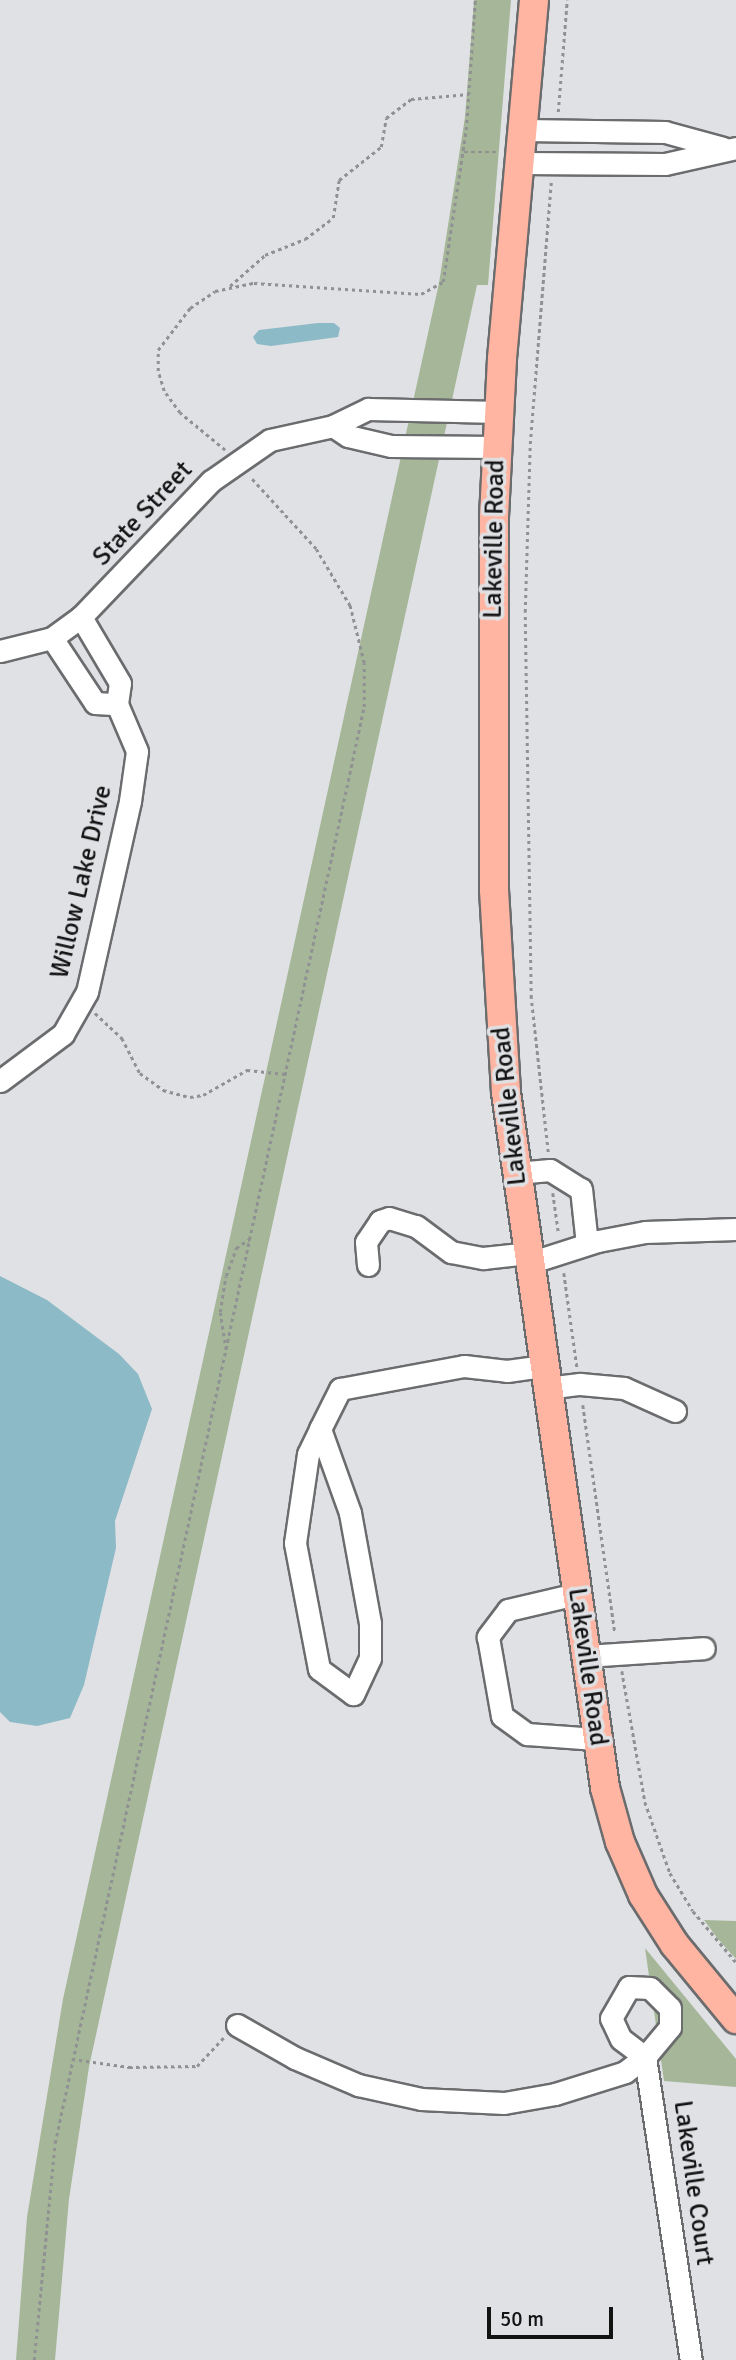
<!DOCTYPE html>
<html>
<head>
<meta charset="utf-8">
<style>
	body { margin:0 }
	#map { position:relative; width:736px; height:2360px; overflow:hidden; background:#e0e1e4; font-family:Signika,sans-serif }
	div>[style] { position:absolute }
	.green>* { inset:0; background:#a6b799 }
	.water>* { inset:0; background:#8dbac7 }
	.path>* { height:2.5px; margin-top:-1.25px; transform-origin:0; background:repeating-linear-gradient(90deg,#909193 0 3.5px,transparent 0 7px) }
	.roads { filter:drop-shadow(2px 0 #6b6c6e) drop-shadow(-2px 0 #6b6c6e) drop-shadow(0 2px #6b6c6e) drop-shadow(0 -2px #6b6c6e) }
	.minor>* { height:21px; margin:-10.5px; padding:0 10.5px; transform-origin:10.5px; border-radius:10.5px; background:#fff }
	.major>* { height:28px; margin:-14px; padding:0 14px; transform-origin:14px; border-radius:14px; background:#ffb5a1 }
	span { translate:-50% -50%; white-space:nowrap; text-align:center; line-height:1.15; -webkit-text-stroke:7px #e0e1e4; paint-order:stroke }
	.street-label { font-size:26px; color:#131314 }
	.scale { position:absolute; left:487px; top:2307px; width:126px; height:32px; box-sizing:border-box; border:4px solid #131314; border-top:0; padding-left:9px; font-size:21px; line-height:24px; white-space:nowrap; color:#131314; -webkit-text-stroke:5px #e0e1e4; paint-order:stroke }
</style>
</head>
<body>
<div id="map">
	<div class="green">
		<i style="clip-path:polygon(474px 0,511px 0,488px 285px,477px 285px,89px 2067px,69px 2199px,55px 2360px,16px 2360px,27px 2217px,63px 1999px,439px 283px,465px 117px)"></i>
		<i style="clip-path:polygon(704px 1920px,736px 1921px,736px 1959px,718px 1939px)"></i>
		<i style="clip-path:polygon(645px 1948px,736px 2059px,736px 2087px,664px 2081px)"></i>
	</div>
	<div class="water">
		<i style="clip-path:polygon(318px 323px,334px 323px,340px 328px,338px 337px,271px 346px,257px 344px,253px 337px,259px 330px)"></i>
		<i style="clip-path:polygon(0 1276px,47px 1300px,119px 1354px,138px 1374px,152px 1409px,115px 1521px,116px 1548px,84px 1685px,70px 1718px,37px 1726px,10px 1722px,0 1712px)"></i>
	</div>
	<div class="path">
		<i style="left:558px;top:112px;width:112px;rotate:-85.4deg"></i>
		<i style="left:464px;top:152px;width:35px"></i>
		<i style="left:230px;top:286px;width:47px;rotate:-41.5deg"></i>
		<i style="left:265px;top:255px;width:43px;rotate:-21.8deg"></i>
		<i style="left:305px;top:239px;width:35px;rotate:-37deg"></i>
		<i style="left:333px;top:218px;width:38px;rotate:-81deg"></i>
		<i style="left:339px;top:180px;width:53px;rotate:-38.2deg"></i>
		<i style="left:381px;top:147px;width:29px;rotate:-80deg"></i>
		<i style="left:386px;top:118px;width:31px;rotate:-37deg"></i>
		<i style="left:411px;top:99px;width:58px;rotate:-4.9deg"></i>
		<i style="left:225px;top:450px;width:58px;rotate:-140.6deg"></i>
		<i style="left:180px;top:413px;width:27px;rotate:-126deg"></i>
		<i style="left:164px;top:391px;width:21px;rotate:-107deg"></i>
		<i style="left:158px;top:371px;width:21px;rotate:-90deg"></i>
		<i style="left:158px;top:350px;width:53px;rotate:-52.7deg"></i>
		<i style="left:190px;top:308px;width:30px;rotate:-34deg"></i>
		<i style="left:215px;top:291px;width:40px;rotate:-12deg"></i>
		<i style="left:254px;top:283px;width:167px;rotate:3.8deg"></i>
		<i style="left:421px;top:294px;width:25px;rotate:-29deg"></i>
		<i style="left:443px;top:282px;width:154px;rotate:-81.4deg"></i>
		<i style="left:466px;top:130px;width:130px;rotate:-86deg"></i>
		<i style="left:95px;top:1013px;width:37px;rotate:43deg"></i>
		<i style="left:122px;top:1038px;width:39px;rotate:63deg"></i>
		<i style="left:140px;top:1073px;width:29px;rotate:36deg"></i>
		<i style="left:163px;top:1090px;width:28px;rotate:15deg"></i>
		<i style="left:190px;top:1097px;width:13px;rotate:-9deg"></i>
		<i style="left:203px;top:1095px;width:51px;rotate:-29.6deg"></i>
		<i style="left:247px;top:1070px;width:38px;rotate:6deg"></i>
		<i style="left:548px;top:1152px;width:155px;rotate:-96.3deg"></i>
		<i style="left:531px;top:998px;width:386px;rotate:-90.9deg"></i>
		<i style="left:525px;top:612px;width:168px;rotate:-88.3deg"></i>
		<i style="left:530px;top:444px;width:264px;rotate:-85.4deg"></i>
		<i style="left:553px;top:1193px;width:42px;rotate:81.9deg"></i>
		<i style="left:564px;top:1273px;width:95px;rotate:82.1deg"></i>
		<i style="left:226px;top:1350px;width:38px;rotate:-99deg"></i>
		<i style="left:220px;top:1312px;width:36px;rotate:-81deg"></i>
		<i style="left:226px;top:1276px;width:30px;rotate:-70deg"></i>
		<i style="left:236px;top:1248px;width:18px;rotate:-34deg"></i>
		<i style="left:583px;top:1405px;width:231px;rotate:82deg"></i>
		<i style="left:622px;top:1671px;width:133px;rotate:80deg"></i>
		<i style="left:645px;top:1802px;width:75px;rotate:70.6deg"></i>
		<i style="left:670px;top:1873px;width:44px;rotate:58.8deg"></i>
		<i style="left:693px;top:1911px;width:67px;rotate:49.9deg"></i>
		<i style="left:72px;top:2059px;width:58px;rotate:8deg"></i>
		<i style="left:129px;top:2067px;width:68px;rotate:-0.8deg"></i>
		<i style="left:197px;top:2066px;width:40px;rotate:-47deg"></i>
		<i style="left:34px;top:2360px;width:218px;rotate:-84.5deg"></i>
		<i style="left:55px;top:2143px;width:1469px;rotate:-77.86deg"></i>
		<i style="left:364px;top:707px;width:44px;rotate:-90deg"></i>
		<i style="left:364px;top:663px;width:59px;rotate:-103.8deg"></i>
		<i style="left:350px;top:606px;width:66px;rotate:-120.8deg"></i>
		<i style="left:316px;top:549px;width:96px;rotate:-132.5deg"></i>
	</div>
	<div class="roads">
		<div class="minor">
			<i style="left:523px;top:130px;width:142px;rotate:0.8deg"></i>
			<i style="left:665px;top:132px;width:60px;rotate:15.4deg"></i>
			<i style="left:521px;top:163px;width:144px;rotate:0.4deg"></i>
			<i style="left:665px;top:164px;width:73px;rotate:-12.7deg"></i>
			<i style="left:333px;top:426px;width:18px;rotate:34deg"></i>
			<i style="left:348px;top:436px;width:44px;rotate:13.1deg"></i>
			<i style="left:391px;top:446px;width:106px;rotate:0.5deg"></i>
			<i style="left:52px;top:638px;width:78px;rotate:56.5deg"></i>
			<i style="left:95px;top:703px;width:22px;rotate:3deg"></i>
			<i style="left:0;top:651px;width:54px;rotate:-14deg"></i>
			<i style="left:52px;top:638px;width:36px;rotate:-36deg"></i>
			<i style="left:81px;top:617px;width:188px;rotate:-46.3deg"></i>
			<i style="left:211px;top:481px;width:72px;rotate:-34.8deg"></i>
			<i style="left:270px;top:440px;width:65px;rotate:-12.5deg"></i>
			<i style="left:333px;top:426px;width:39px;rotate:-26deg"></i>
			<i style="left:368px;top:409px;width:131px;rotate:1.3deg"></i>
			<i style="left:0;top:1081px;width:79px;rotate:-36.7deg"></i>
			<i style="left:63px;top:1034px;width:48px;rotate:-60.3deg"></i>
			<i style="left:87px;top:992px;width:196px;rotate:-77.3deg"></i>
			<i style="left:130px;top:801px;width:50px;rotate:-82deg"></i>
			<i style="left:137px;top:751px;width:51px;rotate:-113.1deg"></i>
			<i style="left:117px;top:704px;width:21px;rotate:-82deg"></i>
			<i style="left:120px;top:683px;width:77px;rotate:-120.6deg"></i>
			<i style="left:516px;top:1173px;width:34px;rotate:-5deg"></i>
			<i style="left:550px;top:1170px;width:36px;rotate:32deg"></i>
			<i style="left:581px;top:1189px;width:55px;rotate:83.8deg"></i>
			<i style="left:529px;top:1263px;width:72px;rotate:-17.7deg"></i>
			<i style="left:598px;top:1241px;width:48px;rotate:-10.8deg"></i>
			<i style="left:645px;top:1232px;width:91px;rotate:-1.9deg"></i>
			<i style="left:368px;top:1265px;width:23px;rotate:-95deg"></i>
			<i style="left:366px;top:1242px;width:25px;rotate:-56deg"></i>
			<i style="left:380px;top:1221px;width:9px;rotate:-18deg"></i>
			<i style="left:389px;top:1218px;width:28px;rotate:17deg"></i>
			<i style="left:416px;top:1226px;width:44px;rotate:36.6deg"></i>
			<i style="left:451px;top:1252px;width:33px;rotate:11deg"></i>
			<i style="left:483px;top:1258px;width:45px;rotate:-6.3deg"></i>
			<i style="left:546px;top:1388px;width:34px;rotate:-7deg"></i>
			<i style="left:580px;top:1384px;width:44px;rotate:5.2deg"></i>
			<i style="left:624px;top:1388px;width:56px;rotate:24.3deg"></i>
			<i style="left:320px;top:1429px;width:89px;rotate:70.3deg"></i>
			<i style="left:350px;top:1513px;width:112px;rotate:79.7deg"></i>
			<i style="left:370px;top:1623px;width:35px;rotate:90deg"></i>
			<i style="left:370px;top:1658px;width:40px;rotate:115deg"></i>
			<i style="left:353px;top:1694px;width:42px;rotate:-143.7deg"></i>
			<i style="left:319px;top:1669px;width:128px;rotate:-100.8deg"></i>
			<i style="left:295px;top:1543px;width:90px;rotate:-81.7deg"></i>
			<i style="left:308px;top:1454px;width:28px;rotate:-64deg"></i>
			<i style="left:320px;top:1429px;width:45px;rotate:-63.4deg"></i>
			<i style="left:340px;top:1389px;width:126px;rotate:-10.5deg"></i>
			<i style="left:464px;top:1366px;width:43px;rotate:6.6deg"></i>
			<i style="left:507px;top:1371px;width:37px;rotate:-8deg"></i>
			<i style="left:576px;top:1594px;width:70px;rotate:166.8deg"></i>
			<i style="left:508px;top:1610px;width:34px;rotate:127deg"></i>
			<i style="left:488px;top:1637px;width:80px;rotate:80deg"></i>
			<i style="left:502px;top:1716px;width:31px;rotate:36deg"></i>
			<i style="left:527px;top:1734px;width:69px;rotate:4.1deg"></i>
			<i style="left:585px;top:1656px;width:119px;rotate:-3.8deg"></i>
			<i style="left:237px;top:2025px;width:67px;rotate:29.6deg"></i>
			<i style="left:295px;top:2058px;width:69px;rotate:23.2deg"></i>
			<i style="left:358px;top:2085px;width:65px;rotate:12.5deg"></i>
			<i style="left:421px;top:2099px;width:83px;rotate:2.8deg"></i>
			<i style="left:504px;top:2103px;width:52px;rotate:-10deg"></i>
			<i style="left:555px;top:2094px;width:73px;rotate:-17.4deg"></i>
			<i style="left:625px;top:2072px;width:25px;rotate:-37deg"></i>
			<i style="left:645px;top:2057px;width:39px;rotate:-50deg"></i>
			<i style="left:670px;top:2027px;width:19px;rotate:-90deg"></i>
			<i style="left:670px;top:2008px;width:28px;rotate:-135deg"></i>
			<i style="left:650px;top:1988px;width:21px;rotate:-177deg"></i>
			<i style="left:629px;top:1987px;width:36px;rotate:120deg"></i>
			<i style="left:611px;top:2018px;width:23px;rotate:65deg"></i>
			<i style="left:621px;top:2039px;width:30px;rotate:37deg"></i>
			<i style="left:645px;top:2057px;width:306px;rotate:81.4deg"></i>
		</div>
		<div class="major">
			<i style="left:534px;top:0;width:360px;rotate:95.1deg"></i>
			<i style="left:502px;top:359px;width:159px;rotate:92.9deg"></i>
			<i style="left:494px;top:518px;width:372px;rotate:90deg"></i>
			<i style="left:494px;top:890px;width:202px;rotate:86.6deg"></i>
			<i style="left:506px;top:1092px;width:703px;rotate:81.9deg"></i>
			<i style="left:605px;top:1788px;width:56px;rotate:74.5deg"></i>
			<i style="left:620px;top:1842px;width:58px;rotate:66.5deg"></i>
			<i style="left:643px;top:1895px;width:59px;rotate:57.4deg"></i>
			<i style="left:675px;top:1945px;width:96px;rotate:50.5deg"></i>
		</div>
	</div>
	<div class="street-label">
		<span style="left:143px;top:514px;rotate:-47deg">State Street</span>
		<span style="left:495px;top:539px;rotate:-89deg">Lakeville Road</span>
		<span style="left:82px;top:882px;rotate:-77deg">Willow Lake Drive</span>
		<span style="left:510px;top:1106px;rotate:-96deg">Lakeville Road</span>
		<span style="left:587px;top:1667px;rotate:82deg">Lakeville Road</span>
		<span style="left:693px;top:2183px;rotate:82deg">Lakeville Court</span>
	</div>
	<div class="scale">50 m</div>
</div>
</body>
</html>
